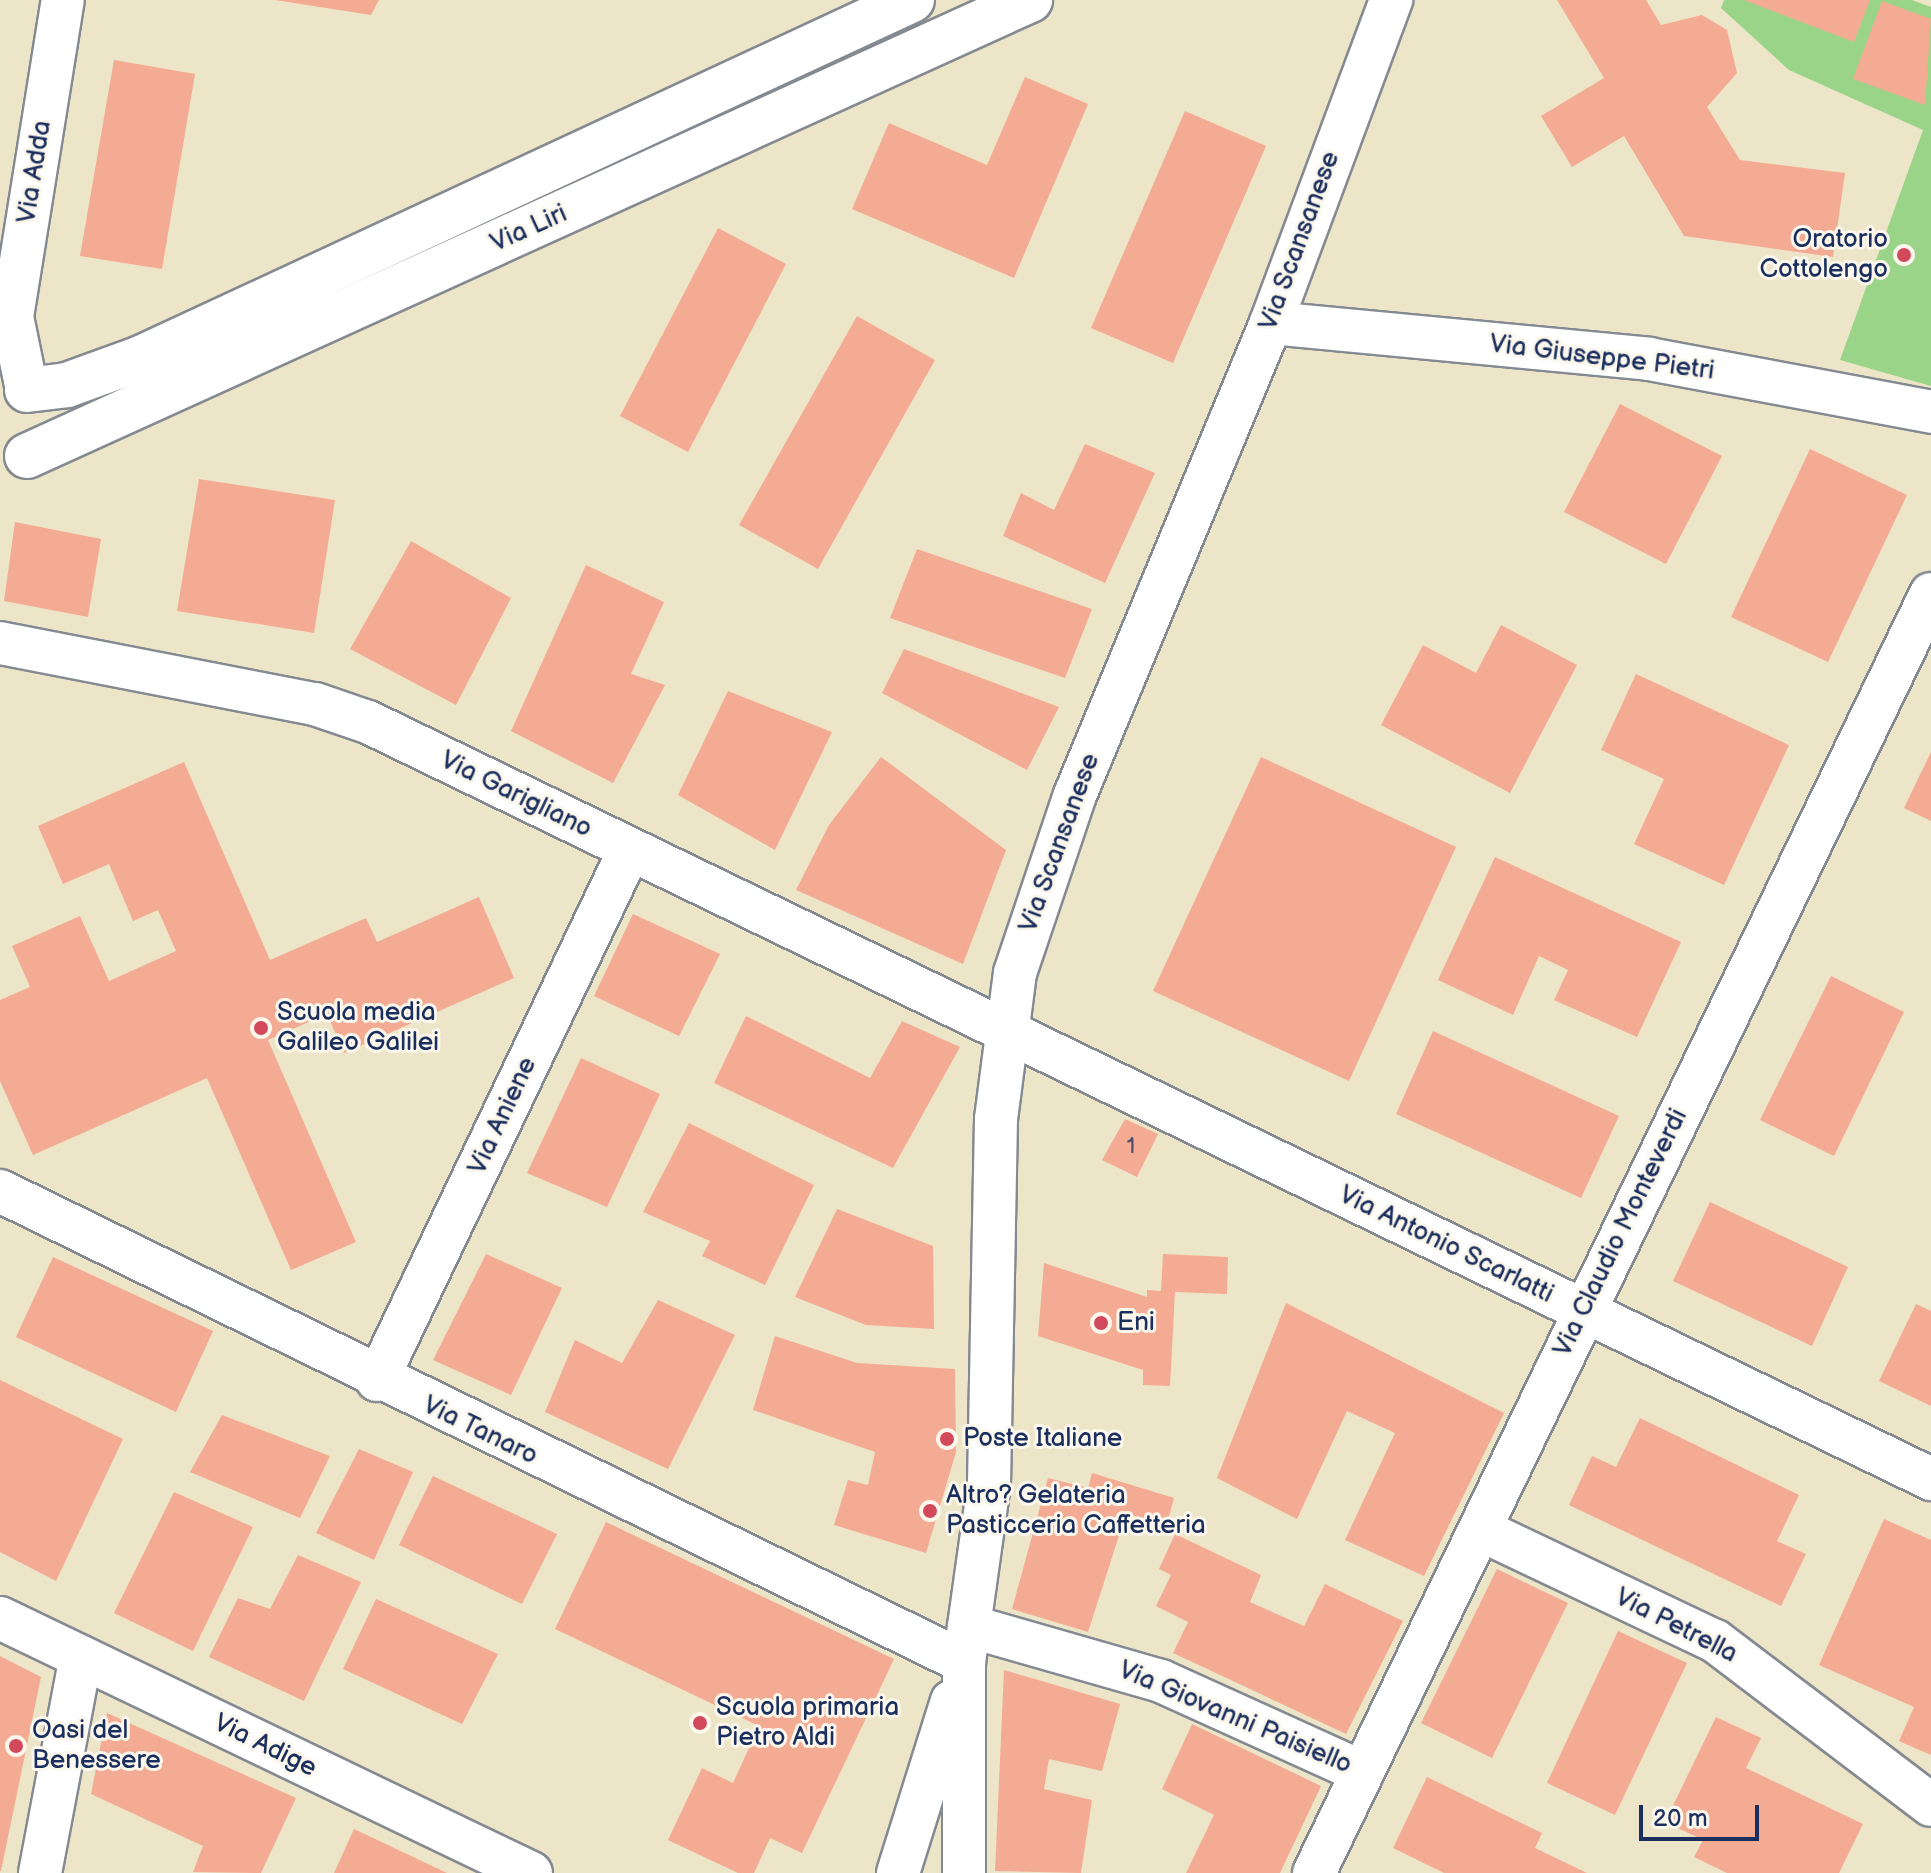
<!DOCTYPE html>
<html>
<head>
<meta charset="utf-8">
<style>
	body { margin:0 }
	#map { position:relative; width:1931px; height:1873px; overflow:hidden; background:#ede5c7; font-family:"Balsamiq Sans",sans-serif }
	div>[style] { position:absolute }
	.green>* { inset:0; background:#99d488 }
	.building>* { inset:0; background:#f4ab93 }
	.roads { filter:drop-shadow(2px 0 #848a92) drop-shadow(-2px 0 #848a92) drop-shadow(0 2px #848a92) drop-shadow(0 -2px #848a92) }
	.street>* { height:42px; margin:-21px; padding:0 21px; transform-origin:21px; border-radius:21px; background:#fff }
	.secondary>* { height:44px; margin:-22px; padding:0 22px; transform-origin:22px; border-radius:22px; background:#fff }
	.dots>* { width:22px; height:22px; translate:-50% -50%; box-sizing:border-box; border:4px solid #fbf7ec; border-radius:50% }
	span { translate:-50% -50%; white-space:nowrap; text-align:center; line-height:1.15; -webkit-text-stroke:6px #fbf7ec; paint-order:stroke }
	.number-label { font-size:22px; color:#514e6b }
	.number-label span { -webkit-text-stroke-width:0 }
	.street-label { font-size:26px; color:#1b2f5e }
	.poi-label { font-size:26px; color:#1b2f5e }
	.right { translate:-100% -50%; text-align:right }
	.left { translate:0 -50%; text-align:left }
	.scale { position:absolute; left:1639px; top:1805px; width:120px; height:36px; box-sizing:border-box; border:4px solid #1b2f5e; border-top:0; padding-left:10px; font-size:24px; line-height:28px; white-space:nowrap; color:#1b2f5e; -webkit-text-stroke:6px #fbf7ec; paint-order:stroke }
</style>
</head>
<body>
<div id="map">
	<div class="green">
		<i style="clip-path:polygon(1724px 0,1912px 0,1931px 7px,1931px 386px,1840px 360px,1923px 130px,1789px 70px,1721px 8px)"></i>
	</div>
	<div class="building">
		<i style="clip-path:polygon(275px 0,379px 0,371px 15px)"></i>
		<i style="clip-path:polygon(1557px 0,1646px 0,1661px 25px,1702px 15px,1727px 30px,1737px 73px,1707px 107px,1740px 160px,1845px 173px,1833px 257px,1684px 236px,1624px 136px,1572px 167px,1541px 116px,1604px 78px)"></i>
		<i style="clip-path:polygon(1744px 0,1870px 0,1854px 42px)"></i>
		<i style="clip-path:polygon(1882px 1px,1931px 19px,1925px 105px,1853px 79px)"></i>
		<i style="clip-path:polygon(114px 60px,195px 74px,162px 269px,80px 256px)"></i>
		<i style="clip-path:polygon(1025px 77px,1088px 104px,1014px 278px,852px 209px,889px 123px,987px 165px)"></i>
		<i style="clip-path:polygon(1185px 111px,1266px 146px,1173px 363px,1091px 328px)"></i>
		<i style="clip-path:polygon(718px 228px,786px 264px,688px 452px,620px 416px)"></i>
		<i style="clip-path:polygon(857px 316px,935px 360px,818px 569px,739px 525px)"></i>
		<i style="clip-path:polygon(1620px 404px,1722px 456px,1666px 564px,1564px 512px)"></i>
		<i style="clip-path:polygon(1085px 444px,1155px 473px,1105px 583px,1003px 536px,1021px 493px,1054px 510px)"></i>
		<i style="clip-path:polygon(1810px 449px,1907px 495px,1828px 662px,1731px 617px)"></i>
		<i style="clip-path:polygon(199px 479px,335px 500px,314px 633px,177px 611px)"></i>
		<i style="clip-path:polygon(15px 522px,101px 539px,88px 617px,4px 601px)"></i>
		<i style="clip-path:polygon(411px 541px,511px 598px,456px 705px,350px 649px)"></i>
		<i style="clip-path:polygon(917px 549px,1092px 609px,1065px 678px,890px 618px)"></i>
		<i style="clip-path:polygon(586px 565px,664px 602px,631px 674px,665px 685px,613px 783px,511px 731px)"></i>
		<i style="clip-path:polygon(1501px 625px,1577px 665px,1510px 793px,1381px 725px,1423px 645px,1476px 673px)"></i>
		<i style="clip-path:polygon(904px 649px,1059px 707px,1027px 770px,882px 693px)"></i>
		<i style="clip-path:polygon(1636px 674px,1789px 745px,1724px 885px,1634px 844px,1664px 779px,1601px 750px)"></i>
		<i style="clip-path:polygon(728px 691px,832px 732px,775px 850px,678px 795px)"></i>
		<i style="clip-path:polygon(1931px 752px,1931px 821px,1904px 808px)"></i>
		<i style="clip-path:polygon(881px 757px,1006px 850px,963px 964px,796px 890px,829px 825px)"></i>
		<i style="clip-path:polygon(1261px 757px,1456px 847px,1349px 1081px,1153px 991px)"></i>
		<i style="clip-path:polygon(184px 762px,270px 960px,366px 918px,377px 942px,479px 897px,514px 978px,344px 1053px,327px 1014px,268px 1040px,356px 1242px,291px 1270px,207px 1078px,33px 1155px,0 1081px,0 1000px,30px 987px,12px 946px,80px 916px,109px 981px,176px 951px,158px 910px,133px 921px,109px 864px,63px 884px,38px 826px)"></i>
		<i style="clip-path:polygon(1495px 857px,1681px 942px,1637px 1037px,1554px 1000px,1568px 970px,1539px 956px,1513px 1015px,1438px 980px)"></i>
		<i style="clip-path:polygon(633px 914px,720px 954px,679px 1036px,594px 996px)"></i>
		<i style="clip-path:polygon(1831px 976px,1904px 1012px,1834px 1156px,1760px 1120px)"></i>
		<i style="clip-path:polygon(746px 1016px,870px 1078px,902px 1021px,960px 1047px,893px 1168px,714px 1083px)"></i>
		<i style="clip-path:polygon(1433px 1031px,1619px 1116px,1581px 1198px,1396px 1114px)"></i>
		<i style="clip-path:polygon(581px 1058px,660px 1094px,607px 1207px,527px 1173px)"></i>
		<i style="clip-path:polygon(1125px 1119px,1158px 1134px,1137px 1177px,1102px 1160px)"></i>
		<i style="clip-path:polygon(689px 1123px,814px 1185px,765px 1285px,702px 1256px,710px 1241px,643px 1212px)"></i>
		<i style="clip-path:polygon(1710px 1202px,1848px 1267px,1812px 1346px,1673px 1281px)"></i>
		<i style="clip-path:polygon(837px 1209px,933px 1246px,934px 1329px,866px 1325px,795px 1297px)"></i>
		<i style="clip-path:polygon(486px 1254px,562px 1288px,511px 1395px,433px 1360px)"></i>
		<i style="clip-path:polygon(1163px 1254px,1228px 1257px,1227px 1294px,1175px 1292px,1170px 1386px,1143px 1385px,1143px 1370px,1038px 1336px,1044px 1263px,1147px 1297px,1147px 1290px,1161px 1291px)"></i>
		<i style="clip-path:polygon(53px 1257px,213px 1331px,176px 1412px,16px 1337px)"></i>
		<i style="clip-path:polygon(658px 1300px,735px 1335px,668px 1469px,545px 1412px,575px 1340px,622px 1363px)"></i>
		<i style="clip-path:polygon(1286px 1303px,1504px 1413px,1424px 1576px,1345px 1540px,1395px 1433px,1347px 1411px,1297px 1519px,1217px 1478px)"></i>
		<i style="clip-path:polygon(1916px 1304px,1931px 1311px,1931px 1406px,1879px 1381px)"></i>
		<i style="clip-path:polygon(775px 1336px,857px 1363px,955px 1369px,956px 1452px,926px 1553px,834px 1525px,848px 1480px,868px 1485px,875px 1452px,753px 1410px)"></i>
		<i style="clip-path:polygon(0 1380px,123px 1439px,56px 1581px,0 1552px)"></i>
		<i style="clip-path:polygon(222px 1415px,330px 1456px,300px 1518px,190px 1472px)"></i>
		<i style="clip-path:polygon(1640px 1418px,1799px 1495px,1777px 1541px,1806px 1554px,1781px 1606px,1569px 1505px,1592px 1456px,1616px 1467px)"></i>
		<i style="clip-path:polygon(359px 1449px,413px 1472px,374px 1560px,316px 1533px)"></i>
		<i style="clip-path:polygon(1092px 1473px,1174px 1498px,1167px 1524px,1126px 1514px,1088px 1632px,1012px 1609px,1048px 1478px,1088px 1488px)"></i>
		<i style="clip-path:polygon(433px 1476px,557px 1534px,522px 1604px,399px 1545px)"></i>
		<i style="clip-path:polygon(174px 1492px,253px 1527px,193px 1651px,114px 1613px)"></i>
		<i style="clip-path:polygon(1884px 1519px,1931px 1540px,1931px 1755px,1899px 1741px,1914px 1707px,1819px 1665px)"></i>
		<i style="clip-path:polygon(606px 1522px,894px 1659px,802px 1853px,770px 1838px,754px 1873px,738px 1873px,668px 1840px,702px 1768px,733px 1783px,759px 1726px,555px 1629px)"></i>
		<i style="clip-path:polygon(1175px 1534px,1261px 1575px,1250px 1602px,1304px 1626px,1325px 1584px,1403px 1621px,1346px 1734px,1173px 1653px,1188px 1622px,1156px 1606px,1171px 1575px,1159px 1569px)"></i>
		<i style="clip-path:polygon(298px 1555px,361px 1582px,304px 1701px,209px 1657px,238px 1598px,270px 1609px)"></i>
		<i style="clip-path:polygon(1497px 1569px,1568px 1603px,1492px 1758px,1421px 1723px)"></i>
		<i style="clip-path:polygon(376px 1599px,498px 1654px,462px 1724px,343px 1669px)"></i>
		<i style="clip-path:polygon(1618px 1631px,1687px 1663px,1615px 1815px,1547px 1783px)"></i>
		<i style="clip-path:polygon(0 1656px,41px 1677px,1px 1871px,0 1871px)"></i>
		<i style="clip-path:polygon(1004px 1670px,1120px 1704px,1102px 1771px,1049px 1759px,1044px 1789px,1092px 1800px,1081px 1873px,995px 1871px)"></i>
		<i style="clip-path:polygon(107px 1713px,296px 1798px,261px 1873px,193px 1872px,203px 1846px,91px 1794px)"></i>
		<i style="clip-path:polygon(1716px 1717px,1761px 1738px,1746px 1768px,1863px 1824px,1839px 1873px,1727px 1873px,1694px 1857px,1703px 1840px,1665px 1822px)"></i>
		<i style="clip-path:polygon(1192px 1724px,1321px 1786px,1280px 1873px,1186px 1873px,1214px 1815px,1162px 1789px)"></i>
		<i style="clip-path:polygon(1427px 1777px,1542px 1833px,1535px 1848px,1587px 1873px,1444px 1873px,1393px 1848px)"></i>
		<i style="clip-path:polygon(354px 1829px,447px 1873px,334px 1873px)"></i>
	</div>
	<div class="roads">
		<div class="street">
			<i style="left:1271px;top:323px;width:380px;rotate:5.4deg"></i>
			<i style="left:1649px;top:359px;width:287px;rotate:10.6deg"></i>
			<i style="left:27px;top:390px;width:75px;rotate:-101.6deg"></i>
			<i style="left:12px;top:317px;width:321px;rotate:-80.9deg"></i>
			<i style="left:0;top:643px;width:321px;rotate:11deg"></i>
			<i style="left:315px;top:704px;width:56px;rotate:18.8deg"></i>
			<i style="left:368px;top:722px;width:1737px;rotate:25.84deg"></i>
			<i style="left:0;top:1191px;width:1073px;rotate:26.04deg"></i>
			<i style="left:377px;top:1380px;width:586px;rotate:-64.53deg"></i>
			<i style="left:1481px;top:1530px;width:259px;rotate:25.4deg"></i>
			<i style="left:1715px;top:1641px;width:271px;rotate:37.2deg"></i>
			<i style="left:0;top:1618px;width:589px;rotate:25.65deg"></i>
			<i style="left:969px;top:1626px;width:200px;rotate:16deg"></i>
			<i style="left:1161px;top:1681px;width:221px;rotate:24.4deg"></i>
			<i style="left:40px;top:1873px;width:220px;rotate:-79.3deg"></i>
			<i style="left:898px;top:1873px;width:180px;rotate:-72.6deg"></i>
			<i style="left:964px;top:1873px;width:211px;rotate:-90deg"></i>
			<i style="left:964px;top:1662px;width:180px;rotate:-82deg"></i>
			<i style="left:989px;top:1484px;width:365px;rotate:-88.9deg"></i>
			<i style="left:996px;top:1119px;width:147px;rotate:-82.6deg"></i>
			<i style="left:1015px;top:973px;width:188px;rotate:-71.4deg"></i>
			<i style="left:1075px;top:795px;width:511px;rotate:-67.45deg"></i>
			<i style="left:1271px;top:323px;width:345px;rotate:-69.6deg"></i>
			<i style="left:1314px;top:1873px;width:1420px;rotate:-64.25deg"></i>
		</div>
		<div class="secondary">
			<i style="left:27px;top:390px;width:40px;rotate:-7.1deg"></i>
			<i style="left:67px;top:385px;width:79px;rotate:-20deg"></i>
			<i style="left:141px;top:358px;width:850px;rotate:-24.91deg"></i>
			<i style="left:27px;top:456px;width:1102px;rotate:-24.45deg"></i>
		</div>
	</div>
	<div class="dots">
		<i style="left:1904px;top:255px;background:#d1495b"></i>
		<i style="left:261px;top:1028px;background:#d1495b"></i>
		<i style="left:1101px;top:1323px;background:#d1495b"></i>
		<i style="left:947px;top:1439px;background:#d1495b"></i>
		<i style="left:930px;top:1511px;background:#d1495b"></i>
		<i style="left:700px;top:1723px;background:#d1495b"></i>
		<i style="left:16px;top:1746px;background:#d1495b"></i>
	</div>
	<div class="number-label">
		<span style="left:1131px;top:1147px">1</span>
	</div>
	<div class="street-label">
		<span style="left:35px;top:172px;rotate:-81deg">Via Adda</span>
		<span style="left:529px;top:229px;rotate:-24deg">Via Liri</span>
		<span style="left:1300px;top:241px;rotate:-70deg">Via Scansanese</span>
		<span style="left:1602px;top:358px;rotate:7deg">Via Giuseppe Pietri</span>
		<span style="left:516px;top:795px;rotate:26deg">Via Garigliano</span>
		<span style="left:1060px;top:843px;rotate:-70deg">Via Scansanese</span>
		<span style="left:503px;top:1116px;rotate:-65deg">Via Aniene</span>
		<span style="left:1621px;top:1233px;rotate:-64deg">Via Claudio Monteverdi</span>
		<span style="left:1446px;top:1245px;rotate:26deg">Via Antonio Scarlatti</span>
		<span style="left:480px;top:1431px;rotate:26deg">Via Tanaro</span>
		<span style="left:1676px;top:1626px;rotate:27deg">Via Petrella</span>
		<span style="left:1235px;top:1718px;rotate:23deg">Via Giovanni Paisiello</span>
		<span style="left:265px;top:1746px;rotate:26deg">Via Adige</span>
	</div>
	<div class="poi-label">
		<span class="right" style="left:1888px;top:255px">Oratorio<br>Cottolengo</span>
		<span class="left" style="left:277px;top:1028px">Scuola media<br>Galileo Galilei</span>
		<span class="left" style="left:1117px;top:1323px">Eni</span>
		<span class="left" style="left:963px;top:1439px">Poste Italiane</span>
		<span class="left" style="left:946px;top:1511px">Altro? Gelateria<br>Pasticceria Caffetteria</span>
		<span class="left" style="left:716px;top:1723px">Scuola primaria<br>Pietro Aldi</span>
		<span class="left" style="left:32px;top:1746px">Oasi del<br>Benessere</span>
	</div>
	<div class="scale">20 m</div>
</div>
</body>
</html>
